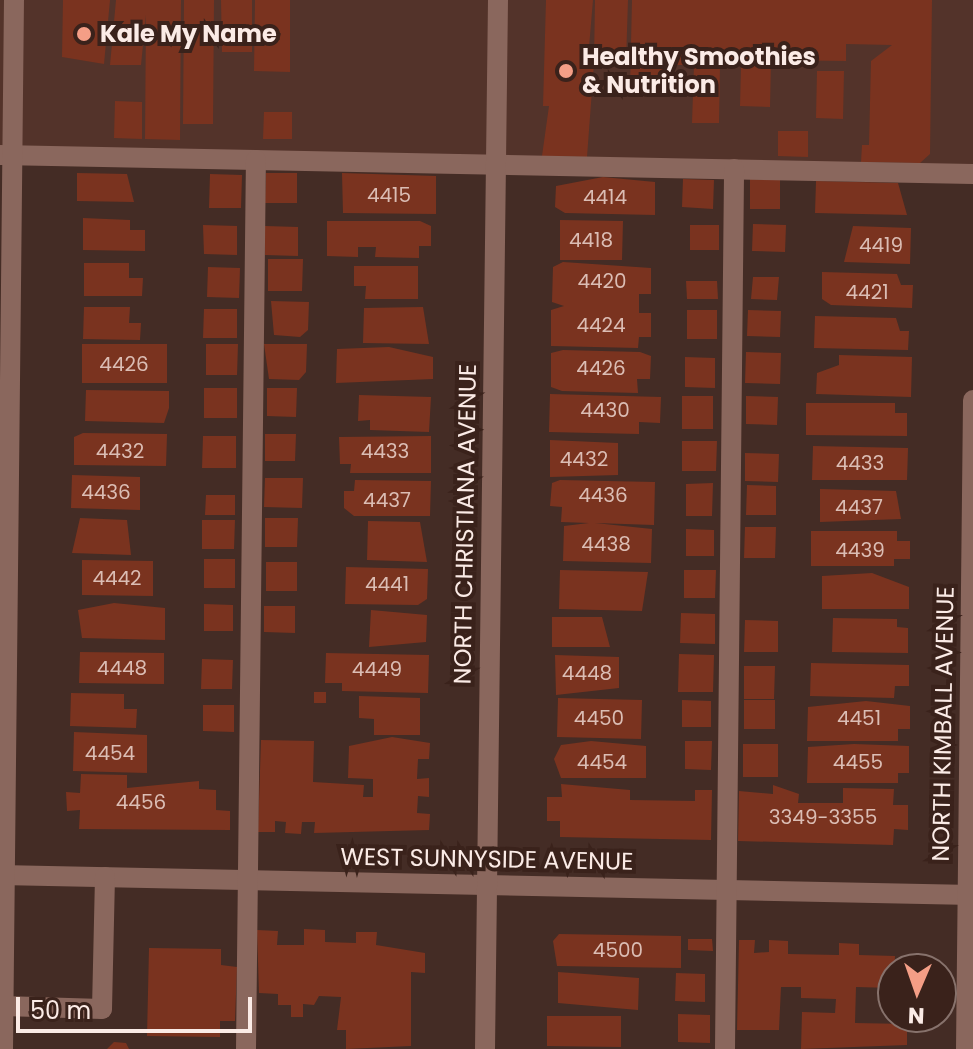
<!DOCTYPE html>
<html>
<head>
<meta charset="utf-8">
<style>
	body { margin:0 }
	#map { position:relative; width:973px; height:1049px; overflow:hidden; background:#442c25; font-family:Poppins,sans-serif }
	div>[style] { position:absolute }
	.built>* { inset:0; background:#53332a }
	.building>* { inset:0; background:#7a331f }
	.minor>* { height:20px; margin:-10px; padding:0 10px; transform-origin:10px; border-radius:10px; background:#8a675d }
	.dots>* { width:22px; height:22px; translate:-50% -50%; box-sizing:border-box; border:4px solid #3a221b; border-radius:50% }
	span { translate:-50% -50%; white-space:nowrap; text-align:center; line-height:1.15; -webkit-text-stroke:8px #3a221b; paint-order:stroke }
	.number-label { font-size:20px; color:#dbbdb4 }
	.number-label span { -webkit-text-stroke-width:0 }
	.poi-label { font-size:24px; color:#fbebe6; font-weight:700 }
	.left { translate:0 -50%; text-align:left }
	.street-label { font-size:24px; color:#fbebe6 }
	.north { position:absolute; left:877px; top:953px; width:80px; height:80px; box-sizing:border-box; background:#3a221b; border:2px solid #87726c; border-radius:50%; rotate:182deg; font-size:22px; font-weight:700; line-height:32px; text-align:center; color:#fbebe6 }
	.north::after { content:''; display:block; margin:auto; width:28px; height:36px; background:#f49e86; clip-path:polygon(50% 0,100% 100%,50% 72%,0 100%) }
	.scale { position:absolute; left:16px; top:997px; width:236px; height:36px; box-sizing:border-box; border:4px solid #fbebe6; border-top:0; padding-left:10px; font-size:24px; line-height:28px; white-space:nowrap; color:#fbebe6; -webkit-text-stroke:6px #3a221b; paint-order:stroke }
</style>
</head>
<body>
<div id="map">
	<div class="built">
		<i style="clip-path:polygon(0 0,973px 0,973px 178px,0 157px)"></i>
	</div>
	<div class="building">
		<i style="clip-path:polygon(63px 0,110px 0,104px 64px,62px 57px)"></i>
		<i style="clip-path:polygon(116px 0,181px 0,180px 140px,145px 139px,146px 15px,141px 65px,110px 65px)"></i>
		<i style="clip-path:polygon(184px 0,214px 0,213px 124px,183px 124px)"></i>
		<i style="clip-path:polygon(221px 0,252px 0,252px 52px,222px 52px)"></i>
		<i style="clip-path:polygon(255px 0,290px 0,290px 72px,254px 71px)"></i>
		<i style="clip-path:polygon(546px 0,593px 0,588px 59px,594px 60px,595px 0,628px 0,626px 62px,594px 63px,587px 157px,542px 156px,549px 106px,543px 106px)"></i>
		<i style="clip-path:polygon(632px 0,932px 0,930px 154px,920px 163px,861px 162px,862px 145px,869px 145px,871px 61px,892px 45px,846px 44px,846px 61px,771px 60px,770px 107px,740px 106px,741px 66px,720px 66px,719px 123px,692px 123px,694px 65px,664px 65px,663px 87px,630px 87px)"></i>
		<i style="clip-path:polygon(817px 71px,844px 71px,843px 119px,816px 118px)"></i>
		<i style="clip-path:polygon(115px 101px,142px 102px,142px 139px,114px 138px)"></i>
		<i style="clip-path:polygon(264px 112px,292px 112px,292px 139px,263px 139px)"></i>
		<i style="clip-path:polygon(778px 131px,808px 131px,808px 157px,778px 156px)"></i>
		<i style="clip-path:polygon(77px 173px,127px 174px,134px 202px,77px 201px)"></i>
		<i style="clip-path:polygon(266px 173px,297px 173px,297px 203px,265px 203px)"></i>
		<i style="clip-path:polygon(342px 173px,436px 176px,436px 214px,343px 213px)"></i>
		<i style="clip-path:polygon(210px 174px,242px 175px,241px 208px,209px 208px)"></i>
		<i style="clip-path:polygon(603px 177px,655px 182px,655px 215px,565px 213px,555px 207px,556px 186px)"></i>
		<i style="clip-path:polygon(683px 179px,714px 180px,713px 209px,682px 207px)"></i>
		<i style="clip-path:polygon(750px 179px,780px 180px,780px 209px,750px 209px)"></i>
		<i style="clip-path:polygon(816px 181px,898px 183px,907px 215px,815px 213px)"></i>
		<i style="clip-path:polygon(83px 218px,130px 220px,130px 230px,145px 230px,145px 251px,83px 250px)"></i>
		<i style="clip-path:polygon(560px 220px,623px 221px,622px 260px,560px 260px)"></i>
		<i style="clip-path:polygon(327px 221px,420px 221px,431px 226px,431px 246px,419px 246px,419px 258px,375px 257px,376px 247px,358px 247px,358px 257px,327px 256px)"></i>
		<i style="clip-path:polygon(753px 224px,786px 225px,785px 252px,752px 251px)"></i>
		<i style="clip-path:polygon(203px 225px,237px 226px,237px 255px,204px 254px)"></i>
		<i style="clip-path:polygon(690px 225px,719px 225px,719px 250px,690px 250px)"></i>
		<i style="clip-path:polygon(265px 226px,298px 227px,298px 256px,265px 255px)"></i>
		<i style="clip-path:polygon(853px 226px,911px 228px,910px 264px,844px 262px)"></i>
		<i style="clip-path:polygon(268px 259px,303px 259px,302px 291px,268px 291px)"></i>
		<i style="clip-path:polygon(563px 262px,651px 268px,651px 294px,639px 294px,639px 313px,651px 313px,651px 337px,639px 337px,638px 348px,551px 346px,551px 310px,564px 306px,552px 302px,553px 267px)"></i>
		<i style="clip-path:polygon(84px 263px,129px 263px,129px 278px,143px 278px,142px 296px,84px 296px)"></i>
		<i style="clip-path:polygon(354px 266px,418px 266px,418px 299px,365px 299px,366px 286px,354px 286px)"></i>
		<i style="clip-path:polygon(208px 267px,240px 268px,239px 298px,207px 297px)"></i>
		<i style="clip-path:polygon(822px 272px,897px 274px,901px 285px,913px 285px,912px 308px,831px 305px,822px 299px)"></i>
		<i style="clip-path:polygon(753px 277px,779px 277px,777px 300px,751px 299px)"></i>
		<i style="clip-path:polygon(686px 281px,717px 281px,718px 299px,687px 299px)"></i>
		<i style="clip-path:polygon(271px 301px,309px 302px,308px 330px,300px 337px,274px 335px)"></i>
		<i style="clip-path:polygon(84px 307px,130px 307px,129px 323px,141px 323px,140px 340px,83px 339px)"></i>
		<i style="clip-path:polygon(423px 307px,429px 344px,363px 343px,364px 308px)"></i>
		<i style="clip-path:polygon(204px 309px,237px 309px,237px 338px,203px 338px)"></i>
		<i style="clip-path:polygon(687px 310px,717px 310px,717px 339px,687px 339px)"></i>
		<i style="clip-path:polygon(748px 310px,781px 311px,780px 337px,747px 336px)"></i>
		<i style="clip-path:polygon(815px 316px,896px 318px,900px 331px,909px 331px,908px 350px,814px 348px)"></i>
		<i style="clip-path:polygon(82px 344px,167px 344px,167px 383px,82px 383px)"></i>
		<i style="clip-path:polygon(206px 344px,238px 344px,237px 375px,206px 375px)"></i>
		<i style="clip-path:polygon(264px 344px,307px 344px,306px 372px,299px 380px,269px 379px)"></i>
		<i style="clip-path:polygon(389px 347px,433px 357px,433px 379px,336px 383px,337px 349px)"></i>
		<i style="clip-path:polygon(563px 350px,640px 352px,651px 356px,650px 379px,637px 379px,638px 393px,562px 391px,551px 387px,551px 353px)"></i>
		<i style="clip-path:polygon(746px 352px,781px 353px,780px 384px,745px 383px)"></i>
		<i style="clip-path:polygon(839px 355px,912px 357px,911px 397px,816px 394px,817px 373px,839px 365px)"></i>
		<i style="clip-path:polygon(685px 357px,715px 358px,715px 388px,685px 387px)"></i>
		<i style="clip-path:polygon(204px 388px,237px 388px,237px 418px,204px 418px)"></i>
		<i style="clip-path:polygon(267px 388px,297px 388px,296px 417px,267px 416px)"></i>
		<i style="clip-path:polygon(86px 390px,169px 391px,169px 408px,164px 423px,85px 421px)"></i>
		<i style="clip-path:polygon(550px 394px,661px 397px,660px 423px,639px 422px,639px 434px,549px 432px)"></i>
		<i style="clip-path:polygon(359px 395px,431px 397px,429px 432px,370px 430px,370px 420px,358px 421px)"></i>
		<i style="clip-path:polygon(682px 396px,713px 396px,713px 429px,682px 429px)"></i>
		<i style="clip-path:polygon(746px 396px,778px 397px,777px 425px,746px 424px)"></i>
		<i style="clip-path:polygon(806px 403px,895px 403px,895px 413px,907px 413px,907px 436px,806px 435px)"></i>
		<i style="clip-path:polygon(83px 433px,167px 434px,166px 466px,74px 465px,74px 437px)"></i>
		<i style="clip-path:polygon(265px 434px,296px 434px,295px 461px,265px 461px)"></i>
		<i style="clip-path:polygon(203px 436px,236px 436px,236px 468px,202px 468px)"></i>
		<i style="clip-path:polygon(431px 436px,431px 473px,350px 473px,351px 464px,340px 464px,339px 437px)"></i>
		<i style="clip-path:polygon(550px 440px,618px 443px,618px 475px,550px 477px)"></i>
		<i style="clip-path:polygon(682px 441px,717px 441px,716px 471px,682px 471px)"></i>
		<i style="clip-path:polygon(813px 446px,908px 448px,907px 480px,812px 480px)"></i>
		<i style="clip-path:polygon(745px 453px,779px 454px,778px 482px,745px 481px)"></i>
		<i style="clip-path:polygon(72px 475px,140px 477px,140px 510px,71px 508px)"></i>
		<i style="clip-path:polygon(265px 478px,303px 478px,302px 508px,264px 507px)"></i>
		<i style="clip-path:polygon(355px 480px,431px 481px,430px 516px,354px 516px,344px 508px,344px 491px,354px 491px)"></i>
		<i style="clip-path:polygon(560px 480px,655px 482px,654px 525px,595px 523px,652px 529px,651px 563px,563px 561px,564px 526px,589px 523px,561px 522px,562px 507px,550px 506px,552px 483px)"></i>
		<i style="clip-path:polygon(713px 483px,712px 516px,686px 516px,686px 484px)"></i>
		<i style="clip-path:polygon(747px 485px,776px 486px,776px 515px,746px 515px)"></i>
		<i style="clip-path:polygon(820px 489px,896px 491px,901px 519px,820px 522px)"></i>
		<i style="clip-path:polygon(206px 495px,235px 495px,235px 515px,205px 515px)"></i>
		<i style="clip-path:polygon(80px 518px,127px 520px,131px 555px,72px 553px)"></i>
		<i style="clip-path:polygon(265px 518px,298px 518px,297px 547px,265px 547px)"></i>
		<i style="clip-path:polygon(202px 520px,235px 520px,234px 549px,202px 549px)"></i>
		<i style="clip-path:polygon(368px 521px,420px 522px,427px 562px,367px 560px)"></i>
		<i style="clip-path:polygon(745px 527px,776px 527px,775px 558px,744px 558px)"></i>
		<i style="clip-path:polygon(686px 529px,714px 530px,714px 556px,686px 556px)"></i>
		<i style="clip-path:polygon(811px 531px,897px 531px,897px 541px,910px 541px,910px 559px,894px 559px,894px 566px,811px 566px)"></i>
		<i style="clip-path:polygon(204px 559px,235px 559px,235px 588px,204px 588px)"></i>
		<i style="clip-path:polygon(82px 560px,153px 561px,153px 596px,82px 595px)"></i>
		<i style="clip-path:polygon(266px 562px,297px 562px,297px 591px,266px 591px)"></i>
		<i style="clip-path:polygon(346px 567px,428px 569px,427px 599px,418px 605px,345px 604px)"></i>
		<i style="clip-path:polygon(560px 570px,648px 572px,642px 611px,559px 609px)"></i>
		<i style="clip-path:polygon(684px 570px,716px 570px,715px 598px,684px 598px)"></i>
		<i style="clip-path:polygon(872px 573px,909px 587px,909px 609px,822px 609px,822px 576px)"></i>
		<i style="clip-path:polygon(114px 603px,165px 608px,165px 640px,82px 638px,78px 610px)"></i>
		<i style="clip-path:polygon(204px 604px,233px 605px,233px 631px,204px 631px)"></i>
		<i style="clip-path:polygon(264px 606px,295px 606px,295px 633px,264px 632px)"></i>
		<i style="clip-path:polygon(371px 610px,427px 615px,426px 642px,369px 647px)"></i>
		<i style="clip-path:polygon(681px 613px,715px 614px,715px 644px,680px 643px)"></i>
		<i style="clip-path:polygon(552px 617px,602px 617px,610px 647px,552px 647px)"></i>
		<i style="clip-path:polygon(833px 618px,897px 619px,897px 627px,908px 628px,908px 653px,832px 652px)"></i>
		<i style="clip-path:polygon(745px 620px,778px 621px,778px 652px,744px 652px)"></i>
		<i style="clip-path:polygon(80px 652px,164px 653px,164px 684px,79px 683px)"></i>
		<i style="clip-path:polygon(326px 653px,429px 655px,428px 693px,342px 691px,342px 683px,325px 683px)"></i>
		<i style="clip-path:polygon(679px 654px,714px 655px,713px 692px,678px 692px)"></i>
		<i style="clip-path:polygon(555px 655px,619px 657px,619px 688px,556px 695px)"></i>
		<i style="clip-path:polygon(202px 659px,233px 660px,232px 689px,201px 689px)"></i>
		<i style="clip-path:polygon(811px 663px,909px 665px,909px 686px,895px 686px,894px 698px,810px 696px)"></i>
		<i style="clip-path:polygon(744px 666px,775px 666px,774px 699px,744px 699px)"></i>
		<i style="clip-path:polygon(314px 692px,326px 692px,326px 703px,314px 703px)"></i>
		<i style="clip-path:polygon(71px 693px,124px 694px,124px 709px,137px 709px,136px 728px,70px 726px)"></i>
		<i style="clip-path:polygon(359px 696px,420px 698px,420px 735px,374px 735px,374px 719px,359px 718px)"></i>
		<i style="clip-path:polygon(558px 698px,642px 700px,641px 739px,557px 737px)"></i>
		<i style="clip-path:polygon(682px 700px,711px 701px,711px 727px,682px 727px)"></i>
		<i style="clip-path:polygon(744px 700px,775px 700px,775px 729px,744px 729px)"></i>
		<i style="clip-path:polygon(866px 701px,910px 706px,910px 729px,898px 729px,898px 741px,807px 741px,808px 707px)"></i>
		<i style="clip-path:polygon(203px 705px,234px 705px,234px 732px,203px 731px)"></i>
		<i style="clip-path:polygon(74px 732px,147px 735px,147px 773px,73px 771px)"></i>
		<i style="clip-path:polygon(392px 737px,430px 743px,429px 759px,418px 759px,417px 779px,429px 778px,429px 797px,418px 796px,417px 813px,430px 814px,429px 830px,314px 833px,315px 822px,302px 822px,301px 834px,285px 833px,286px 822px,275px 821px,275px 832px,258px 832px,261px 740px,314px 741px,313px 782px,364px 785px,363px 797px,373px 797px,373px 779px,348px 778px,349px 746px)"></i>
		<i style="clip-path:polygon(591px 741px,646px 746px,646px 778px,561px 778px,554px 759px,561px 745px)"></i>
		<i style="clip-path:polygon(685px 741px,712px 741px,711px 770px,685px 769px)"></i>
		<i style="clip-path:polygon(743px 744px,778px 744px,778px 777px,743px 777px)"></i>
		<i style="clip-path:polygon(854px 744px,909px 746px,909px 773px,898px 773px,898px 783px,807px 783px,808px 747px)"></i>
		<i style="clip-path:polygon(81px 774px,127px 775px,127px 788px,199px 781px,199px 789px,216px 790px,216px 810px,230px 811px,230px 830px,79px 829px,80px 810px,67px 811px,66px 792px,80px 793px)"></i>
		<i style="clip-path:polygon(561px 784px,630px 790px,630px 800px,695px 801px,695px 790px,712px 790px,711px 840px,560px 837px,560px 821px,547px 821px,547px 797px,562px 797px)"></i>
		<i style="clip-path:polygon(773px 785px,799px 794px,798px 803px,843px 803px,843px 788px,894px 789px,893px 805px,908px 805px,908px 830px,894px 829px,893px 845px,738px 841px,739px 791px,773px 794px)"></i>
		<i style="clip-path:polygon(304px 929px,325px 930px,325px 942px,356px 943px,356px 932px,377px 932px,376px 945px,425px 953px,425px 973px,411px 972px,411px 1046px,346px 1049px,346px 1030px,337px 1030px,341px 997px,319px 996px,314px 1005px,303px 1004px,303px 1017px,291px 1017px,291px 1005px,278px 1005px,278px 994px,259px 993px,257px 930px,278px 931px,277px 945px,304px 945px)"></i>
		<i style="clip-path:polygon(559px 934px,681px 936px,681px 968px,557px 966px,553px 941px)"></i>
		<i style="clip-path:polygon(688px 939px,712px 939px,713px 951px,688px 950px)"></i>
		<i style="clip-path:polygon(739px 940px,755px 940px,754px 953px,769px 952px,769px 940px,788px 941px,788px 954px,839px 955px,839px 943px,859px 944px,859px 955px,895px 956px,893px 988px,856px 987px,855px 1023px,907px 1024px,907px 1045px,801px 1049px,802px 1012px,835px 1013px,836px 999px,801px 998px,801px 987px,781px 987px,779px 1030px,737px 1030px)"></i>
		<i style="clip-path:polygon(149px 948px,221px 949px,221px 965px,237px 967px,235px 1021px,220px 1021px,220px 1037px,147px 1036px)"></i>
		<i style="clip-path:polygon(558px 972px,639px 978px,638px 1010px,558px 1003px)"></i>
		<i style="clip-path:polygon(676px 973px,705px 974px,705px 1002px,675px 1001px)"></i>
		<i style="clip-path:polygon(678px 1014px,710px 1015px,710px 1043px,678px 1042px)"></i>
		<i style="clip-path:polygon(547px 1016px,621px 1016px,621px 1047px,547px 1046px)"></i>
		<i style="clip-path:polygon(114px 1042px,126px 1043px,129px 1049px,107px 1049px)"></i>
	</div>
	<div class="minor">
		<i style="left:0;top:155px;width:973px;rotate:1.12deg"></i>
		<i style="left:0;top:875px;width:973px;rotate:1.18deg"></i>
		<i style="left:3px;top:1006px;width:99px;rotate:1.7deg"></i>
		<i style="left:102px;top:1009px;width:132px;rotate:-88.7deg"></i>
		<i style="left:3px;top:1049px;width:1049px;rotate:-89.4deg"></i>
		<i style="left:246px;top:1049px;width:889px;rotate:-89.36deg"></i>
		<i style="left:485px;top:1049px;width:1049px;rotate:-89.29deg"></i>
		<i style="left:725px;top:1049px;width:880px;rotate:-89.41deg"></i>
		<i style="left:966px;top:1049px;width:649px;rotate:-89.38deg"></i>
	</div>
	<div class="dots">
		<i style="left:84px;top:34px;background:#f49e86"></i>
		<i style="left:566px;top:71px;background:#f49e86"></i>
	</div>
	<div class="number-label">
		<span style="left:389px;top:195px">4415</span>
		<span style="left:605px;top:197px">4414</span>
		<span style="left:591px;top:240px">4418</span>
		<span style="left:881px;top:245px">4419</span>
		<span style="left:602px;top:281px">4420</span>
		<span style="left:867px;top:292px">4421</span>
		<span style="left:601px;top:325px">4424</span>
		<span style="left:124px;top:364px">4426</span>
		<span style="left:601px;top:368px">4426</span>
		<span style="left:605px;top:410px">4430</span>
		<span style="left:120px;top:451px">4432</span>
		<span style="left:385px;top:451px">4433</span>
		<span style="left:584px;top:459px">4432</span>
		<span style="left:860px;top:463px">4433</span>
		<span style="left:106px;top:492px">4436</span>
		<span style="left:603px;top:495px">4436</span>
		<span style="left:387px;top:500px">4437</span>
		<span style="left:859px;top:507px">4437</span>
		<span style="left:606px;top:544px">4438</span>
		<span style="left:860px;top:550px">4439</span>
		<span style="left:117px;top:578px">4442</span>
		<span style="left:387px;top:584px">4441</span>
		<span style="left:122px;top:668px">4448</span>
		<span style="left:377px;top:669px">4449</span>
		<span style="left:587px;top:673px">4448</span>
		<span style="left:599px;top:718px">4450</span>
		<span style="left:859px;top:718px">4451</span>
		<span style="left:110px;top:753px">4454</span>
		<span style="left:602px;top:762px">4454</span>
		<span style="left:858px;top:762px">4455</span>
		<span style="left:141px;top:802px">4456</span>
		<span style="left:823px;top:817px">3349-3355</span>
		<span style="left:618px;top:950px">4500</span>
	</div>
	<div class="poi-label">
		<span class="left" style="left:100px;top:34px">Kale My Name</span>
		<span class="left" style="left:582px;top:71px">Healthy Smoothies<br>&amp; Nutrition</span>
	</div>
	<div class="street-label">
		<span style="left:465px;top:524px;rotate:-89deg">NORTH CHRISTIANA AVENUE</span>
		<span style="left:943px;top:724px;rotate:-89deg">NORTH KIMBALL AVENUE</span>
		<span style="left:487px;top:859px;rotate:1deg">WEST SUNNYSIDE AVENUE</span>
	</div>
	<div class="north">N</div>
	<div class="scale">50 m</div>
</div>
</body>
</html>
